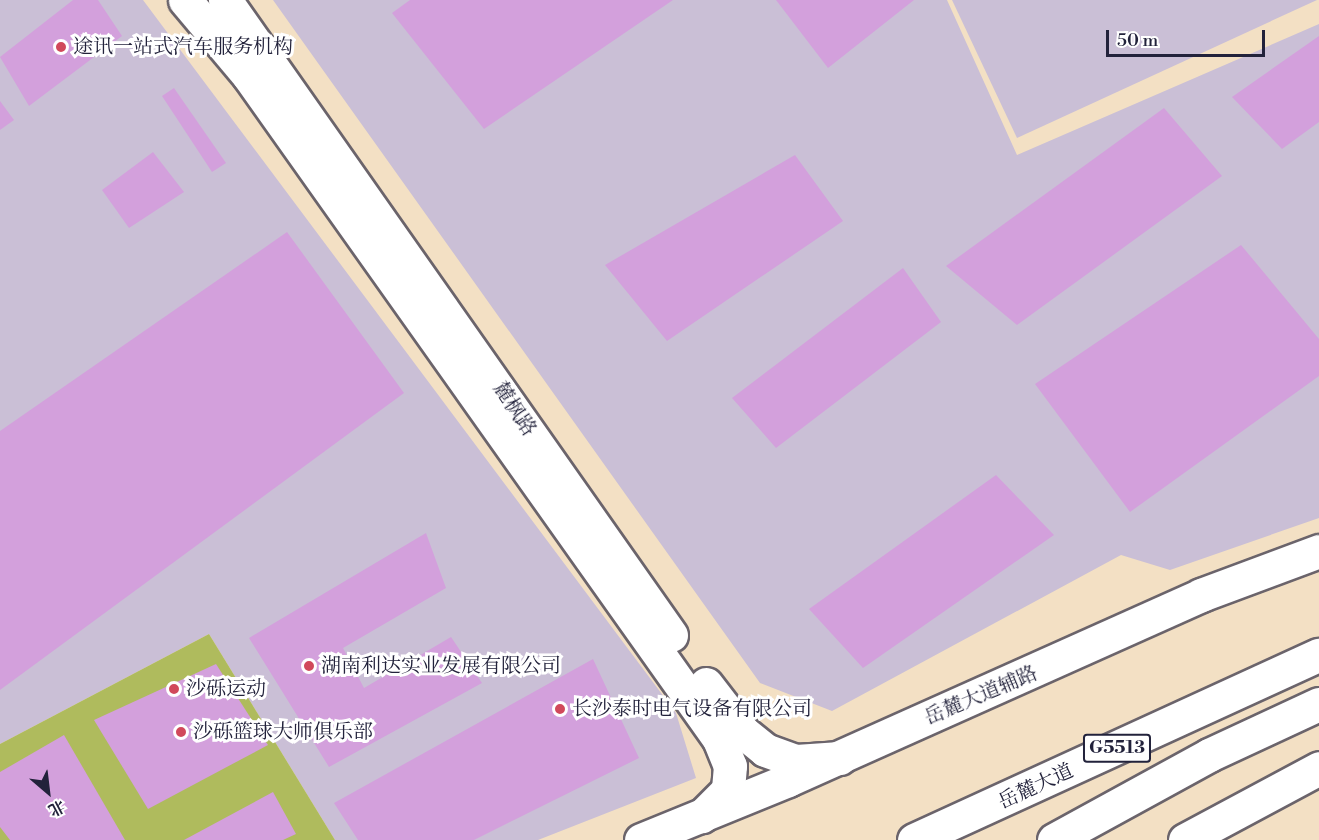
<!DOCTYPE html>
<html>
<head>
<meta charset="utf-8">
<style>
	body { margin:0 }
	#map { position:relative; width:1319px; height:840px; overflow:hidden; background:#f3e0c4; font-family:"Libre Bodoni","Noto Serif SC",serif }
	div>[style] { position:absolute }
	.industrial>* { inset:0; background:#cabfd6 }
	.green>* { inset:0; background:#afbb5d }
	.building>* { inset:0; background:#d3a0dc }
	.roads { filter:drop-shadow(2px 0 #6b646b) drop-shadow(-2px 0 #6b646b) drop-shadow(0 2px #6b646b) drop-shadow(0 -2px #6b646b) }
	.major>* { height:33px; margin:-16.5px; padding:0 16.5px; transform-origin:16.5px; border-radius:16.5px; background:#fff }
	.highway>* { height:33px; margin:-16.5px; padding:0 16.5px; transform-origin:16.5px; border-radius:16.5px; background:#fff }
	.dots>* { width:16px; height:16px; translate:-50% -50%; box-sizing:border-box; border:3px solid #fff; border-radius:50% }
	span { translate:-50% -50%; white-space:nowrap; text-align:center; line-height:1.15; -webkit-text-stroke:6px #fff; paint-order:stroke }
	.shield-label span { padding:2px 4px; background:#fff; border:2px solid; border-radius:4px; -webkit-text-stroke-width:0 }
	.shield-label { font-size:18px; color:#22223b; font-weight:700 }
	.poi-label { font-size:20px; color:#22223b }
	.left { translate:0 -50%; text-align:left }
	.street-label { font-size:20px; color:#22223b }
	.north { position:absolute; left:18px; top:762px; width:60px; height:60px; -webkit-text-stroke:4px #fff; paint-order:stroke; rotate:152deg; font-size:16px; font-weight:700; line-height:24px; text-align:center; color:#22223b }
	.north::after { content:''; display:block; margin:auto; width:21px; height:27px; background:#22223b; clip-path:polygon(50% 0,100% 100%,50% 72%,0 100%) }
	.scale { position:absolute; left:1106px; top:30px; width:159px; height:27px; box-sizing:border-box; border:3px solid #22223b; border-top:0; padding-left:8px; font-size:18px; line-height:21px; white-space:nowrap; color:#22223b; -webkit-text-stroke:4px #fff; paint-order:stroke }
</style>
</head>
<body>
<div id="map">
	<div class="industrial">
		<i style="clip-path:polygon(0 0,143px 0,676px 713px,696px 778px,538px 840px,335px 840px,209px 634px,0 744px)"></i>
		<i style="clip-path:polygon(273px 0,947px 0,1017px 155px,1319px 24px,1319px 518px,1170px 570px,1121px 555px,832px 711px,760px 683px)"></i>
		<i style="clip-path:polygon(952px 0,1317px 0,1017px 138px)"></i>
	</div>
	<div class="green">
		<i style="clip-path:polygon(209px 634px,335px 840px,0 840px,0 744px)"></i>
	</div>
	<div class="building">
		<i style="clip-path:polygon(73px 0,98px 0,122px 36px,29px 106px,0 57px)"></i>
		<i style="clip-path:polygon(410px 0,673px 0,484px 129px,392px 13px)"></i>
		<i style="clip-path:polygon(776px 0,914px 0,828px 68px)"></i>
		<i style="clip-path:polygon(1319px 36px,1319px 122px,1282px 149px,1232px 97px)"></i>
		<i style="clip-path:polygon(174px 88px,226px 163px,212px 172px,162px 96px)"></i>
		<i style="clip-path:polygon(0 101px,14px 120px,0 130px)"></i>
		<i style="clip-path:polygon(1164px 108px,1222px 176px,1017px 325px,946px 266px)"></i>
		<i style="clip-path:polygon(153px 152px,184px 192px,129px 228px,102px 190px)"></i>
		<i style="clip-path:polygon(795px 155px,843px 221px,667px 341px,605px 265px)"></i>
		<i style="clip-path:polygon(287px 232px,404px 393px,0 690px,0 431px)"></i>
		<i style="clip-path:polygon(1241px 245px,1319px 339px,1319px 376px,1130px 512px,1035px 384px)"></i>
		<i style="clip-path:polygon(903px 268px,941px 322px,776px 448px,732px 398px)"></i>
		<i style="clip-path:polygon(996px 475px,1054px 535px,863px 668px,809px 609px)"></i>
		<i style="clip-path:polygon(426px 533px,446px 588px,343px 648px,364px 688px,451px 637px,482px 683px,329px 767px,249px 638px)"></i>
		<i style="clip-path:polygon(593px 659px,639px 758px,474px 840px,358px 840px,334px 803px)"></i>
		<i style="clip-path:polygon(216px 664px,268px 745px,148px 809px,94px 720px)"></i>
		<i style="clip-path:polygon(64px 735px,125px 840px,10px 840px,0 827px,0 772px)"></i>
		<i style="clip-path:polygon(273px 792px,296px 834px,283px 840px,184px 840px)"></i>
	</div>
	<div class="roads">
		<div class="major">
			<i style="left:185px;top:0;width:98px;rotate:50deg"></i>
			<i style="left:248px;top:75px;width:814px;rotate:54.65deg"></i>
			<i style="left:719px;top:739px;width:29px;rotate:68deg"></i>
			<i style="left:730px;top:766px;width:24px;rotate:95deg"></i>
			<i style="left:728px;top:790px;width:37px;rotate:135deg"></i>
			<i style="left:225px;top:0;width:776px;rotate:54.92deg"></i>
			<i style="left:706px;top:684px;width:61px;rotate:52.4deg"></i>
			<i style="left:743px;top:732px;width:28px;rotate:39deg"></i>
			<i style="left:765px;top:750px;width:33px;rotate:20deg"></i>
			<i style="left:796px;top:761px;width:44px;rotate:-3.9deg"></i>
			<i style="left:641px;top:840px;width:159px;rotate:-22.2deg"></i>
			<i style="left:788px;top:780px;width:453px;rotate:-24.1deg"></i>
			<i style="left:1201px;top:595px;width:126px;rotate:-20.4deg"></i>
			<i style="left:1185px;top:840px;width:152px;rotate:-28.2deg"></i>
		</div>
		<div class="highway">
			<i style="left:914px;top:840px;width:445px;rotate:-24.6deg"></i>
			<i style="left:1054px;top:840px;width:177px;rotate:-28.7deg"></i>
			<i style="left:1209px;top:755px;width:121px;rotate:-24.9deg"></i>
		</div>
	</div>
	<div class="dots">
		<i style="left:61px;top:47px;background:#d1495b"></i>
		<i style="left:309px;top:666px;background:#d1495b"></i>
		<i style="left:174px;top:689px;background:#d1495b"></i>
		<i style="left:560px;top:709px;background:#d1495b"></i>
		<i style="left:181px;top:732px;background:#d1495b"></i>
	</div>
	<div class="shield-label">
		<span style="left:1117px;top:748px">G5513</span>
	</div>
	<div class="poi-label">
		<span class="left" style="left:73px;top:47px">途讯一站式汽车服务机构</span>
		<span class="left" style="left:321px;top:666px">湖南利达实业发展有限公司</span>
		<span class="left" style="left:186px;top:689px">沙砾运动</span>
		<span class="left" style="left:572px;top:709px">长沙泰时电气设备有限公司</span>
		<span class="left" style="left:193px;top:732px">沙砾篮球大师俱乐部</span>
	</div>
	<div class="street-label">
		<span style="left:514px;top:409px;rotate:56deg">麓枫路</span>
		<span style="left:981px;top:696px;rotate:-23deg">岳麓大道辅路</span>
		<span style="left:1036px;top:787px;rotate:-25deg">岳麓大道</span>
	</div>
	<div class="north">北</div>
	<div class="scale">50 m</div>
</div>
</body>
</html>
